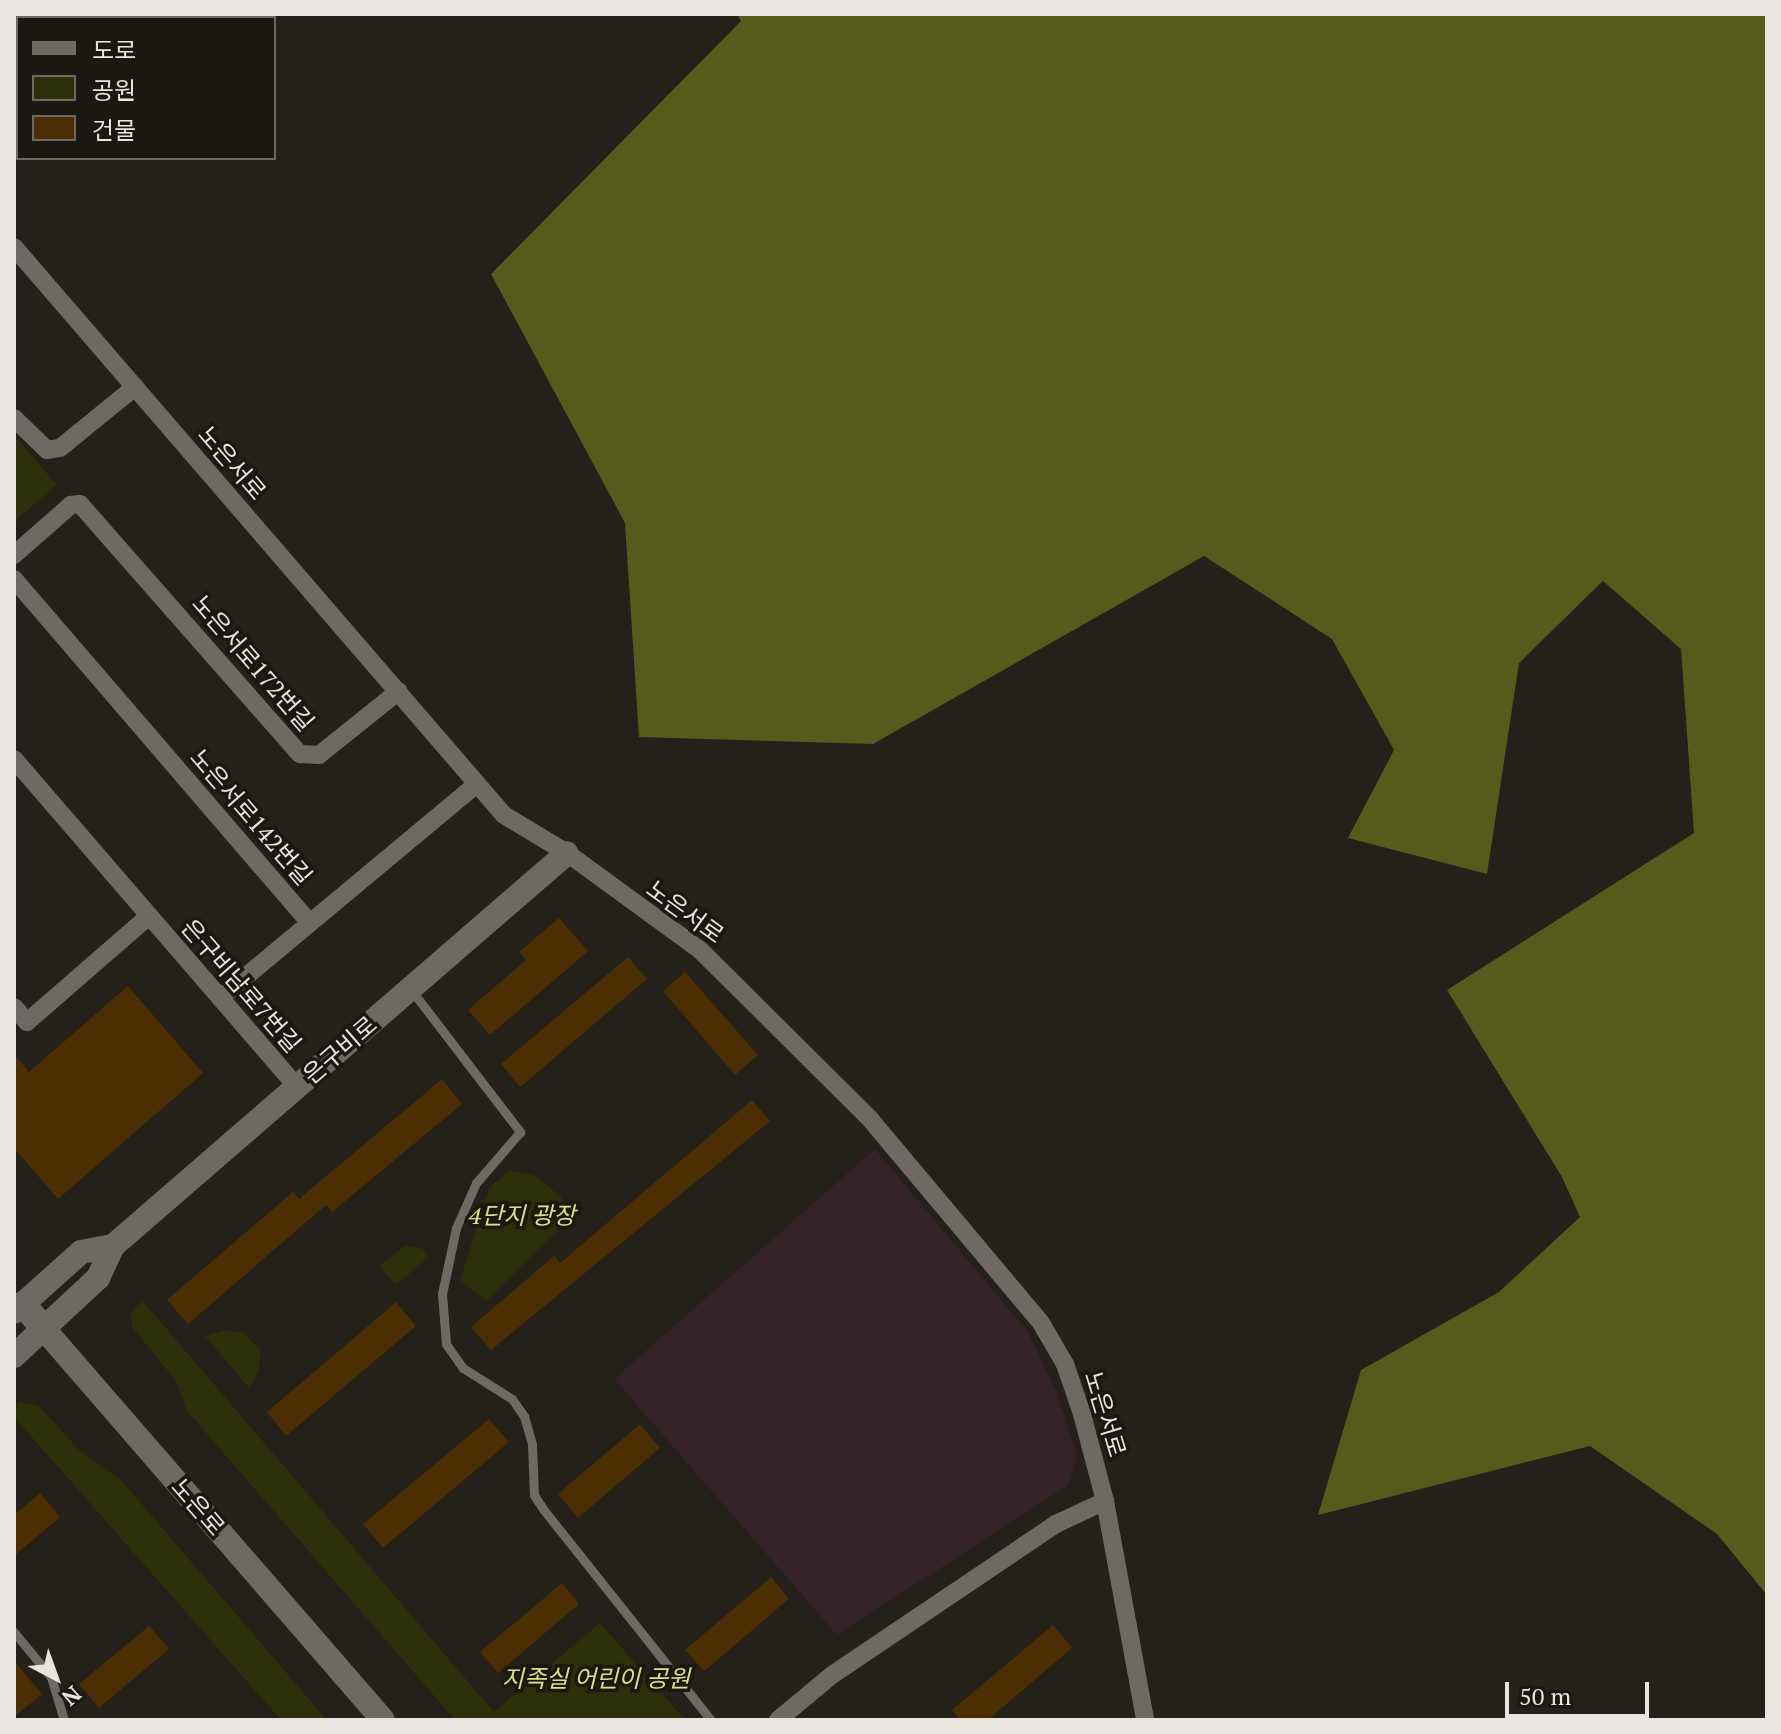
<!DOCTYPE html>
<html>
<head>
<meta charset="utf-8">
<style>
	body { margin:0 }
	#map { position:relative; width:1781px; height:1734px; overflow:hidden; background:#24201a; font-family:"PT Serif","Noto Sans KR",serif }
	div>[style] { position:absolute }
	.education>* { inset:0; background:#342228 }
	.green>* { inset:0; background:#2b3008 }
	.forest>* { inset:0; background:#545b1b }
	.building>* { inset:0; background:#4c2e02 }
	.service>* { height:9px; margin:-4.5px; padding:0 4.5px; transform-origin:4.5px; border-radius:4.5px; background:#6e6962 }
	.minor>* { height:18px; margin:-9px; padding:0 9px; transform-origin:9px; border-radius:9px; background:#6e6962 }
	.tertiary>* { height:24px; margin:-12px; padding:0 12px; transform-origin:12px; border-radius:12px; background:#6e6962 }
	.secondary>* { height:26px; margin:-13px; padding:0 13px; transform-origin:13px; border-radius:13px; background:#6e6962 }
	span { translate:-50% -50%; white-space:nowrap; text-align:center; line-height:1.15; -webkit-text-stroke:7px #1b1711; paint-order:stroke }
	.street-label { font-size:24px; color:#e8e5e0 }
	.park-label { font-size:24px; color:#d4e286; font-style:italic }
	.frame { position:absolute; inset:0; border:16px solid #e8e5e0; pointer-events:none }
	.legend { position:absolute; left:16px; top:16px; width:260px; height:144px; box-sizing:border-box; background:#1b1711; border:2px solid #6d6964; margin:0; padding:10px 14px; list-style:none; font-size:24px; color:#e8e5e0 }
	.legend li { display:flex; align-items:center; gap:16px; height:40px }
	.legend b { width:40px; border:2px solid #6d6964 }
	.north { position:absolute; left:16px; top:1638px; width:80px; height:80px; -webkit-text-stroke:6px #1b1711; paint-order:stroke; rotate:139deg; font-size:22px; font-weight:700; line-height:32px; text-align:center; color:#e8e5e0 }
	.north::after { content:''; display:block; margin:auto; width:28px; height:36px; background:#e8e5e0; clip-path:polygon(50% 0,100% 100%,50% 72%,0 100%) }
	.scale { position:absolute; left:1505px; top:1682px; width:144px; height:36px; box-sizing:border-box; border:4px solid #e8e5e0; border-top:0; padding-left:10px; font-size:24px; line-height:28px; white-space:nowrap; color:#e8e5e0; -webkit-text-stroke:6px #1b1711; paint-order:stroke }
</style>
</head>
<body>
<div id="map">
	<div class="education">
		<i style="clip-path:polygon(875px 1149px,1028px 1332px,1057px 1393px,1077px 1455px,1069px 1485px,837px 1635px,614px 1379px)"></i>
	</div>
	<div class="green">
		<i style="clip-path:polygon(14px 435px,57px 485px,14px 522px)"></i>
		<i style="clip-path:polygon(510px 1170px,536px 1176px,561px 1197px,565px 1222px,486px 1301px,460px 1281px,489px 1188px)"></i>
		<i style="clip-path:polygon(406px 1245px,423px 1249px,429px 1257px,396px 1285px,379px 1266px)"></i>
		<i style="clip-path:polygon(142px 1300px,494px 1712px,600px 1623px,685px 1720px,455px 1720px,187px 1411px,176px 1381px,132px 1327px,131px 1313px)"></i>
		<i style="clip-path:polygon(223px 1331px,242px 1332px,261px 1351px,259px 1370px,249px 1388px,205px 1336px)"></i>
		<i style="clip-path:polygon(18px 1402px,38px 1405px,78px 1449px,121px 1480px,327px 1720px,281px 1720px,14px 1417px)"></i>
	</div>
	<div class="forest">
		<i style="clip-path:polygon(737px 14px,1767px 14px,1767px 1595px,1717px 1534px,1590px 1446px,1318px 1515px,1361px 1370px,1499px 1292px,1580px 1217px,1562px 1177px,1447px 990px,1694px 833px,1681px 649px,1603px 581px,1519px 663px,1487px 874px,1348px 838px,1394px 750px,1332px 639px,1204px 556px,873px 744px,639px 737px,625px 523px,491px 274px,741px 21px)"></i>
	</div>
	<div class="building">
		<i style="clip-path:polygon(559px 918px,588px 951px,490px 1035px,468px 1010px,526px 960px,519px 952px)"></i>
		<i style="clip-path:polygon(628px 957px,647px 979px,520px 1087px,501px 1064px)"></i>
		<i style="clip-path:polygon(685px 972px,758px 1055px,735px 1075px,663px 991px)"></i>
		<i style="clip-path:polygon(128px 986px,203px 1073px,58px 1199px,14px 1148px,14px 1054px,29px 1072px)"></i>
		<i style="clip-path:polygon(442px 1079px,462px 1104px,332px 1212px,326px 1205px,188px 1324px,167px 1300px,293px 1192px,299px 1199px)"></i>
		<i style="clip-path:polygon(752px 1100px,770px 1121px,491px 1350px,471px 1327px,554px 1256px,560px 1263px)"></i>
		<i style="clip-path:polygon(396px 1302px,416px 1326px,286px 1436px,267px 1412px)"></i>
		<i style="clip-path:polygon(489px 1419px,509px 1442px,383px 1548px,363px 1524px)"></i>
		<i style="clip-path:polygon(640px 1424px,660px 1448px,578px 1518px,558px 1494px)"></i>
		<i style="clip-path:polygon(40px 1493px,60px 1517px,14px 1556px,14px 1515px)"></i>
		<i style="clip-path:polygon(771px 1577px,789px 1599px,704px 1671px,685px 1650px)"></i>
		<i style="clip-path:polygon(562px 1583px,579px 1604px,498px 1673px,480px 1652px)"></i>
		<i style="clip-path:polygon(1053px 1625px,1072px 1648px,988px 1720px,960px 1720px,952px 1710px)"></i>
		<i style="clip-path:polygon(149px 1626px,169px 1649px,99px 1708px,79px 1684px)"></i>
		<i style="clip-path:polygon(14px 1661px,42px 1694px,14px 1717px)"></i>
	</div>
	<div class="service">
		<i style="left:412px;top:991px;width:178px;rotate:52.5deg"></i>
		<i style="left:520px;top:1132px;width:67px;rotate:130.8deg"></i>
		<i style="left:476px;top:1183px;width:49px;rotate:114deg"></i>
		<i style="left:456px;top:1228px;width:67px;rotate:102deg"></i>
		<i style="left:442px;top:1294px;width:50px;rotate:85.4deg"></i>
		<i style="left:446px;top:1344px;width:29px;rotate:55deg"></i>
		<i style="left:463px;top:1368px;width:58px;rotate:32.3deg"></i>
		<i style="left:512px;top:1399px;width:21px;rotate:55deg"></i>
		<i style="left:524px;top:1416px;width:29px;rotate:74deg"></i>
		<i style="left:532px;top:1444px;width:51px;rotate:87.8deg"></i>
		<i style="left:534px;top:1495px;width:17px;rotate:57deg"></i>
		<i style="left:543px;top:1509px;width:270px;rotate:51.5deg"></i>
		<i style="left:14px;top:1632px;width:58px;rotate:50.6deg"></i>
		<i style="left:51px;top:1677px;width:45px;rotate:73.2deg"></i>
	</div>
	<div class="minor">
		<i style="left:14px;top:247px;width:750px;rotate:49.22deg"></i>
		<i style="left:504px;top:815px;width:74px;rotate:31.1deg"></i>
		<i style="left:567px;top:853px;width:165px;rotate:36.1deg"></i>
		<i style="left:700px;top:950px;width:240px;rotate:44.8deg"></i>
		<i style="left:870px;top:1119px;width:266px;rotate:50deg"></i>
		<i style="left:1041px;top:1323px;width:48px;rotate:59.7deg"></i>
		<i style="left:1065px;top:1364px;width:53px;rotate:71.2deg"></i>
		<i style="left:1082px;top:1414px;width:90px;rotate:75.2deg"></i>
		<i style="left:1105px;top:1501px;width:223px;rotate:79.6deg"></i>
		<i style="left:14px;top:418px;width:46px;rotate:44.1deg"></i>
		<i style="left:47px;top:450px;width:13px;rotate:-9deg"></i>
		<i style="left:60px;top:448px;width:97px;rotate:-39.1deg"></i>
		<i style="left:14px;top:555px;width:76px;rotate:-41.3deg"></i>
		<i style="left:71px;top:505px;width:9px;rotate:-6deg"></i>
		<i style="left:80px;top:504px;width:333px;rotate:48.7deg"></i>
		<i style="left:300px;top:754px;width:19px;rotate:3deg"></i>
		<i style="left:319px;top:755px;width:102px;rotate:-38.7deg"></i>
		<i style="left:14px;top:579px;width:452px;rotate:49.3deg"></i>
		<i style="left:14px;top:759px;width:433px;rotate:49.2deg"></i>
		<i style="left:220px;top:998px;width:334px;rotate:-39.8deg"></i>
		<i style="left:14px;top:1007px;width:20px;rotate:49deg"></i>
		<i style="left:27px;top:1022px;width:162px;rotate:-41deg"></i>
		<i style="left:778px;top:1720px;width:70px;rotate:-39.8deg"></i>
		<i style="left:832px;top:1675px;width:270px;rotate:-34deg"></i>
		<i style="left:1056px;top:1524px;width:54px;rotate:-25.1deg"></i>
	</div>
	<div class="tertiary">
		<i style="left:14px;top:1312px;width:90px;rotate:-41.8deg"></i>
		<i style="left:81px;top:1252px;width:33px;rotate:-11deg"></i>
		<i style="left:44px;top:1329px;width:517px;rotate:49.07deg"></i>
		<i style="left:14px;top:1356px;width:115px;rotate:-42.9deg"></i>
		<i style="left:98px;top:1278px;width:35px;rotate:-65deg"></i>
		<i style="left:113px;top:1246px;width:600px;rotate:-40.88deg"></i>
	</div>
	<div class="secondary">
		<i style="left:23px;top:1304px;width:33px;rotate:50deg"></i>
	</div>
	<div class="street-label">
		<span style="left:232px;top:463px;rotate:49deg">노은서로</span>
		<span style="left:253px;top:663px;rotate:49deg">노은서로172번길</span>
		<span style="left:251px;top:817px;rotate:49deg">노은서로142번길</span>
		<span style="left:685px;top:912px;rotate:36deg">노은서로</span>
		<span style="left:241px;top:986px;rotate:49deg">은구비남로7번길</span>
		<span style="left:340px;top:1050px;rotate:-41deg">은구비로</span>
		<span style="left:1105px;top:1414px;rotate:73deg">노은서로</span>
		<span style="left:198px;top:1507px;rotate:49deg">노은로</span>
	</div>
	<div class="park-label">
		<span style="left:522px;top:1216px">4단지 광장</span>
		<span style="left:596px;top:1679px">지족실 어린이 공원</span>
	</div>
	<div class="frame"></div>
	<ul class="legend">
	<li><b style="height:10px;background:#6e6962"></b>도로</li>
	<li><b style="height:22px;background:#2b3008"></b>공원</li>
	<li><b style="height:22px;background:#4c2e02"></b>건물</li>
	</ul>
	<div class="north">N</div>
	<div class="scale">50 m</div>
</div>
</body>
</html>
